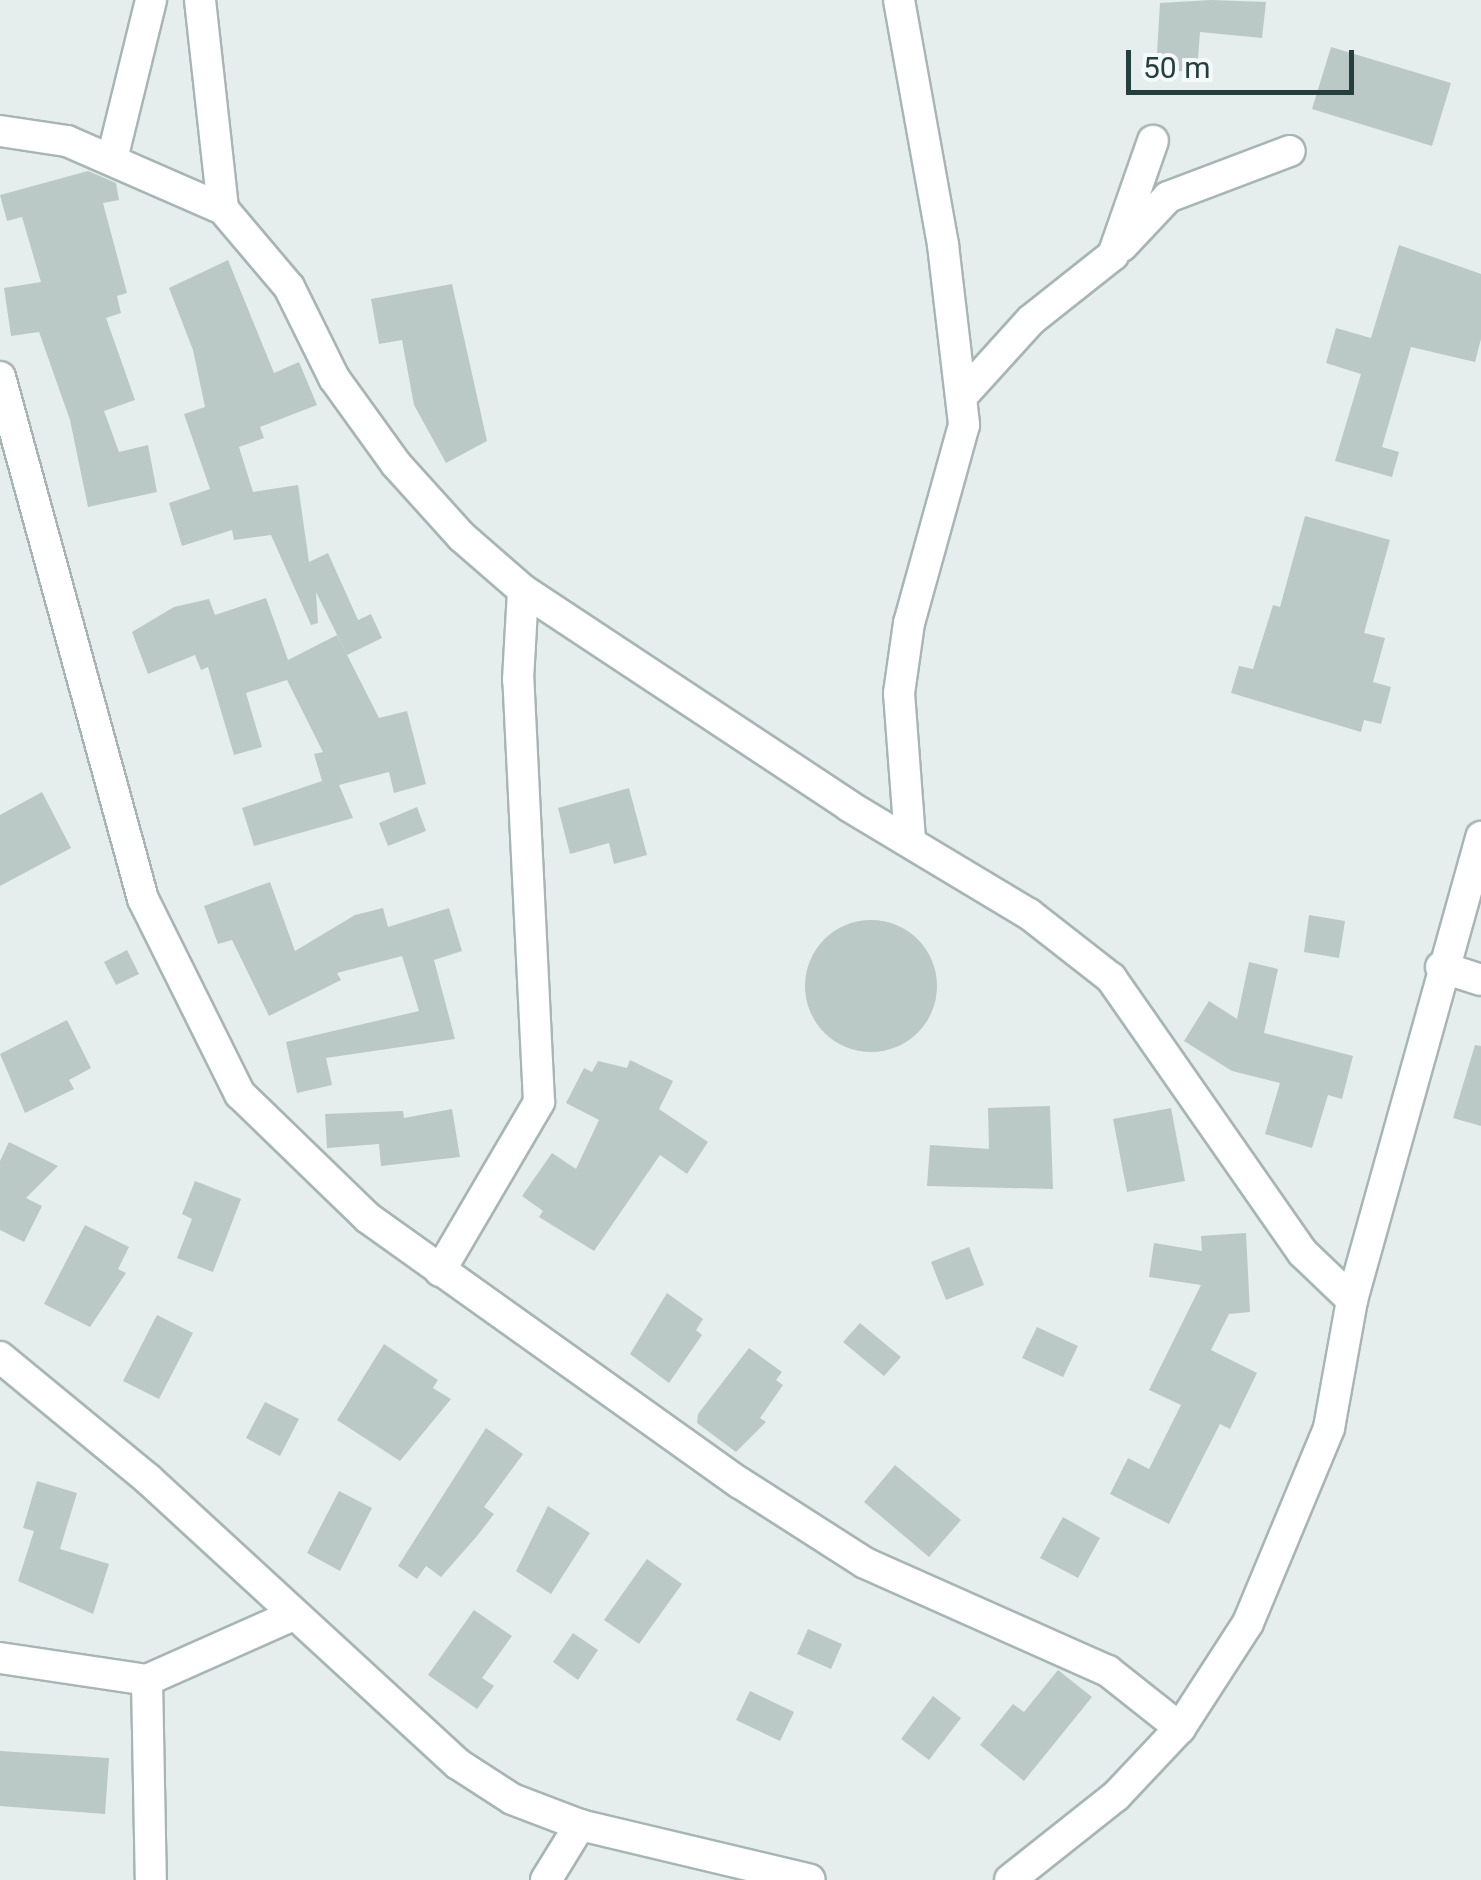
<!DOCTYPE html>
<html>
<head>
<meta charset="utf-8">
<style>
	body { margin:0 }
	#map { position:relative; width:1481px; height:1880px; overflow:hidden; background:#e5eeec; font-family:Roboto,sans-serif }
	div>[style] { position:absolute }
	.building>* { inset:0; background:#bac9c6 }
	.round { border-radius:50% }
	.roads { filter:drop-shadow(2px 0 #a7b6b4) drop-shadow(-2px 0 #a7b6b4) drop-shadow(0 2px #a7b6b4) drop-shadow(0 -2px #a7b6b4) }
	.minor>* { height:30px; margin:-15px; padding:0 15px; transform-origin:15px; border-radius:15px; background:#fff }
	span { translate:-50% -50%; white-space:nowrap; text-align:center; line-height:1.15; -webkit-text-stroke:8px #f5faf9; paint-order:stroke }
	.scale { position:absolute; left:1126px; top:50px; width:228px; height:45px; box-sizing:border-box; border:5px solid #24403e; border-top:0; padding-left:12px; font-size:30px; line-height:35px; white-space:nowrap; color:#24403e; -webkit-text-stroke:8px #f5faf9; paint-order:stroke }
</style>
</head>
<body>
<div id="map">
	<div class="building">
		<i style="clip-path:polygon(1211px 0,1266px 2px,1262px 38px,1200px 32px,1197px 72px,1156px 70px,1160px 3px)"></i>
		<i style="clip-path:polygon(1331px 47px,1451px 83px,1432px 146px,1312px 109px)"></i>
		<i style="clip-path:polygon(88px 171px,116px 183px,119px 200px,103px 203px,127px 293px,117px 296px,121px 313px,106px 318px,135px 400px,104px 411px,119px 452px,148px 445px,157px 492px,88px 507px,70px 420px,39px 332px,11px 336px,4px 288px,41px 282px,22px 217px,7px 221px,0 195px)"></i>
		<i style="clip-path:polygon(1399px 245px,1481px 274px,1481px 339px,1475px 362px,1411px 347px,1382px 447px,1399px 452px,1392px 477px,1335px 461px,1361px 374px,1326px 363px,1336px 328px,1371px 338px)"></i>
		<i style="clip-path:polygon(228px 260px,274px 373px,299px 362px,317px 405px,260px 427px,264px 438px,239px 447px,253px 492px,298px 485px,309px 562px,328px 553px,358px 620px,371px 614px,382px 638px,347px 655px,316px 592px,318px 623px,311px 625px,271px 535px,234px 540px,232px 530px,182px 546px,169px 503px,210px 489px,184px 414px,205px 407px,193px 350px,169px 288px)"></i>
		<i style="clip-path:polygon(452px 284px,487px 441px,446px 463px,414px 405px,402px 340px,379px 344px,371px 299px)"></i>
		<i style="clip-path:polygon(1305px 516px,1390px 540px,1364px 633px,1385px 638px,1373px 682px,1391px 687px,1381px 724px,1364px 720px,1361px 732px,1231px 693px,1239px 666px,1253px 669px,1273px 605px,1280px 607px)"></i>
		<i style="clip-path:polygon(266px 598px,288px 660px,337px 635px,379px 718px,407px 711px,426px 784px,394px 793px,389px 772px,339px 785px,353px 818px,254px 846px,242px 808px,322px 781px,314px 754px,323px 752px,287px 680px,246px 693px,262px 747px,234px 755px,208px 667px,201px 670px,195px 655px,148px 674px,132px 632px,174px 607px,209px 599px,215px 615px)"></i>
		<i style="clip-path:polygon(629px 788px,647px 855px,614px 864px,609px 843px,570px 854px,558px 808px)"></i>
		<i style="clip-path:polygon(42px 792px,71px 848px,0 886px,0 815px)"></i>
		<i style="clip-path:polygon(417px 807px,426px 831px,388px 846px,379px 823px)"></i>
		<i style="clip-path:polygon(270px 882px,295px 951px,355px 915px,383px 908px,388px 927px,449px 908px,462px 951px,434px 960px,455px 1039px,326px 1058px,332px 1085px,297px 1093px,286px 1042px,419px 1011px,402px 956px,337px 973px,341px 980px,269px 1016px,232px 940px,218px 944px,204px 906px)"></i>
		<i style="clip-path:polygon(1309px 915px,1345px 921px,1339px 958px,1304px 952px)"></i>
		<i class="round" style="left:805px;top:920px;width:132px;height:132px"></i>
		<i style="clip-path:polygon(127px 950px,139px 974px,116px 985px,104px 962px)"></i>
		<i style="clip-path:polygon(1249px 962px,1278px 969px,1264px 1033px,1353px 1056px,1342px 1099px,1328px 1095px,1312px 1148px,1265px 1134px,1280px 1083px,1232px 1071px,1184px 1041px,1209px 1001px,1237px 1019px)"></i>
		<i style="clip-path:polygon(67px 1020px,91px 1068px,69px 1080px,74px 1089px,25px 1113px,0 1054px)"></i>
		<i style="clip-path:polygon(1475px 1045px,1481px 1046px,1481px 1126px,1453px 1118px)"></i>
		<i style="clip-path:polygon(630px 1060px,673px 1081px,659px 1109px,708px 1142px,687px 1174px,660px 1155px,594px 1251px,539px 1217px,543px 1211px,522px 1196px,552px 1153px,576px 1169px,599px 1120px,566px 1103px,584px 1068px,592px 1072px,598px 1061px,627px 1068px)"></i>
		<i style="clip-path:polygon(1050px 1106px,1053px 1189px,927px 1186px,930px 1145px,989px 1149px,988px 1108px)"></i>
		<i style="clip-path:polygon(1171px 1108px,1185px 1181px,1127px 1192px,1113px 1119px)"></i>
		<i style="clip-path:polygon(452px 1109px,460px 1157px,381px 1166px,379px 1144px,327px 1148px,325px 1114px,403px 1111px,404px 1118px)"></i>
		<i style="clip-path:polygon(9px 1142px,58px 1166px,26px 1198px,42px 1206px,24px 1242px,0 1230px,0 1161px)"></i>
		<i style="clip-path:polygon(195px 1181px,241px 1199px,213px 1272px,177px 1258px,192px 1219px,182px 1214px)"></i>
		<i style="clip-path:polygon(85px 1225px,129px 1247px,118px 1269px,126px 1273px,90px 1327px,44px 1304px)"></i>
		<i style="clip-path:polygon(1246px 1233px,1250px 1312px,1229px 1314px,1211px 1350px,1257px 1373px,1230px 1429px,1220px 1424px,1169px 1524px,1110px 1494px,1128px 1458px,1149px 1469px,1181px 1405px,1149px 1390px,1201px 1285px,1149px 1277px,1154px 1243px,1202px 1251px,1201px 1236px)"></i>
		<i style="clip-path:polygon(969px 1247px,984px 1285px,946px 1300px,931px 1262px)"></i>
		<i style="clip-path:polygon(667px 1293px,703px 1319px,696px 1330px,702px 1335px,669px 1383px,630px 1354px)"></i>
		<i style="clip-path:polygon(157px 1315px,193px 1333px,159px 1399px,123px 1381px)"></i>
		<i style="clip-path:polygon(860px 1323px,901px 1357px,884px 1376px,843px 1342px)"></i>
		<i style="clip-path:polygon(1037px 1327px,1078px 1346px,1063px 1377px,1022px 1358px)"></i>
		<i style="clip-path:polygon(384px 1344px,438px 1380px,433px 1388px,451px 1399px,400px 1461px,337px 1420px)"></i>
		<i style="clip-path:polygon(749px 1348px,782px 1372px,776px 1380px,783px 1385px,760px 1418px,766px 1422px,736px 1452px,697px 1423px,698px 1414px)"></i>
		<i style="clip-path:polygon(265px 1402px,299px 1419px,280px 1456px,246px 1438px)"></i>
		<i style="clip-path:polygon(486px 1428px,523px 1454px,484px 1507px,494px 1514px,477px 1536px,441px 1577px,426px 1566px,417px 1579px,398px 1566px)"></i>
		<i style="clip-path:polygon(895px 1465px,961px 1520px,929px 1557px,864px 1502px)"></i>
		<i style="clip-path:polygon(37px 1481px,77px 1493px,60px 1549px,109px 1564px,93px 1614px,18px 1581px,34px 1531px,23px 1528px)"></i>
		<i style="clip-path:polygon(339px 1491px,372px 1508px,340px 1571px,307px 1553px)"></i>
		<i style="clip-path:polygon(548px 1506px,590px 1533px,551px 1594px,516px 1571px)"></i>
		<i style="clip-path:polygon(1063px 1517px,1100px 1538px,1078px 1578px,1040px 1558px)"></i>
		<i style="clip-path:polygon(647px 1559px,682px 1584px,639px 1644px,604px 1620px)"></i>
		<i style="clip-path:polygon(474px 1610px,512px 1636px,482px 1678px,494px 1686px,477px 1709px,428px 1675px)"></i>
		<i style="clip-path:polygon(808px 1629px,842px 1644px,831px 1669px,797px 1654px)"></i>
		<i style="clip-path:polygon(573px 1633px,598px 1650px,578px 1680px,553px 1662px)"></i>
		<i style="clip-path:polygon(1058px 1670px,1092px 1697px,1024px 1781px,980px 1745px,1013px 1704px,1024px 1712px)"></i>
		<i style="clip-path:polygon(750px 1691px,794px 1712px,780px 1741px,736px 1720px)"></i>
		<i style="clip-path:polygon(933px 1696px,961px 1718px,929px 1760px,901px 1739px)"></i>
		<i style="clip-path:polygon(0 1751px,109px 1758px,105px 1814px,0 1806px)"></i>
	</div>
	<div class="roads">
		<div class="minor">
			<i style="left:200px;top:0;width:210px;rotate:83.7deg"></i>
			<i style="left:899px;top:0;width:249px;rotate:79.8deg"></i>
			<i style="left:943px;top:245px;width:181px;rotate:83.3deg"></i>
			<i style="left:964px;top:425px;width:205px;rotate:105.5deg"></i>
			<i style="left:909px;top:623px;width:71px;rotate:98.1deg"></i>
			<i style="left:899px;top:693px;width:147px;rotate:85.7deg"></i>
			<i style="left:0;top:131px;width:68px;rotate:8.5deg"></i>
			<i style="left:67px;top:141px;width:170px;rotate:23.6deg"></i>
			<i style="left:223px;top:209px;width:102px;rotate:49.8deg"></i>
			<i style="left:289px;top:287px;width:102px;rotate:63.7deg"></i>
			<i style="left:334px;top:378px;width:106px;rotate:54.2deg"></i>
			<i style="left:396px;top:464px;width:98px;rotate:47.9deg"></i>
			<i style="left:462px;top:537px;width:81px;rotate:41deg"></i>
			<i style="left:523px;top:590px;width:391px;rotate:33.5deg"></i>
			<i style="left:849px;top:806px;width:210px;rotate:31deg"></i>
			<i style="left:1029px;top:914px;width:104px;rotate:38deg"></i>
			<i style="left:1111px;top:978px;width:335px;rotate:55.1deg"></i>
			<i style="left:1303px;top:1253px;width:68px;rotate:43.8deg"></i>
			<i style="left:112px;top:159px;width:164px;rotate:-76.2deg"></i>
			<i style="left:1122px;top:246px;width:67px;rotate:-46.8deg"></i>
			<i style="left:1168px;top:197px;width:130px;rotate:-20.7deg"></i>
			<i style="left:0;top:377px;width:541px;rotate:74.68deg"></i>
			<i style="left:143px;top:899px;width:218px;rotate:63.6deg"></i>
			<i style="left:240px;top:1094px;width:178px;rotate:44.1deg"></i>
			<i style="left:368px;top:1218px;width:457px;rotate:35.5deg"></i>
			<i style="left:740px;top:1483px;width:148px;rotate:32.6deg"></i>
			<i style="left:865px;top:1563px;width:266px;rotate:24deg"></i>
			<i style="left:1108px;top:1671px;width:92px;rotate:38.4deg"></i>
			<i style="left:963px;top:395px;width:101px;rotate:-47.8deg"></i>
			<i style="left:1031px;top:320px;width:105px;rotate:-38.4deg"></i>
			<i style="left:1113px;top:255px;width:121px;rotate:-70.7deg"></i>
			<i style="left:1441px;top:967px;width:42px;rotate:18deg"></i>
			<i style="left:440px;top:1271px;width:196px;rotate:-59.6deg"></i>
			<i style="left:539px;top:1102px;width:423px;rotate:-92.8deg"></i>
			<i style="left:518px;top:680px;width:90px;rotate:-86.8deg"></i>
			<i style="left:0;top:1357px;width:192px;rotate:39.5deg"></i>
			<i style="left:148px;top:1479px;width:421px;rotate:42.6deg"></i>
			<i style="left:458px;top:1764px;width:64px;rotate:32.9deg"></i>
			<i style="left:512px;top:1799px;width:73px;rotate:20.9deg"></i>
			<i style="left:580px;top:1825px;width:236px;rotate:13.4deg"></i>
			<i style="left:0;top:1658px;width:149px;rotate:8.5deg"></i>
			<i style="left:147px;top:1680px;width:160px;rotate:-24deg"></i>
			<i style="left:147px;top:1680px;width:200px;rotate:88.9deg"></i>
			<i style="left:546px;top:1880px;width:65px;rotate:-58.3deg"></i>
			<i style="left:1010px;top:1880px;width:135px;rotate:-38.4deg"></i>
			<i style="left:1116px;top:1796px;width:93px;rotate:-46.7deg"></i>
			<i style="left:1180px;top:1728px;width:125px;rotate:-57.1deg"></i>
			<i style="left:1248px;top:1623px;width:211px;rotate:-67.4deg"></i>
			<i style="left:1329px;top:1428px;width:130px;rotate:-79.8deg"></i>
			<i style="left:1352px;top:1300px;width:481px;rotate:-74.4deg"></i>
		</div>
	</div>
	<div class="scale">50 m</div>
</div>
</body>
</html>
